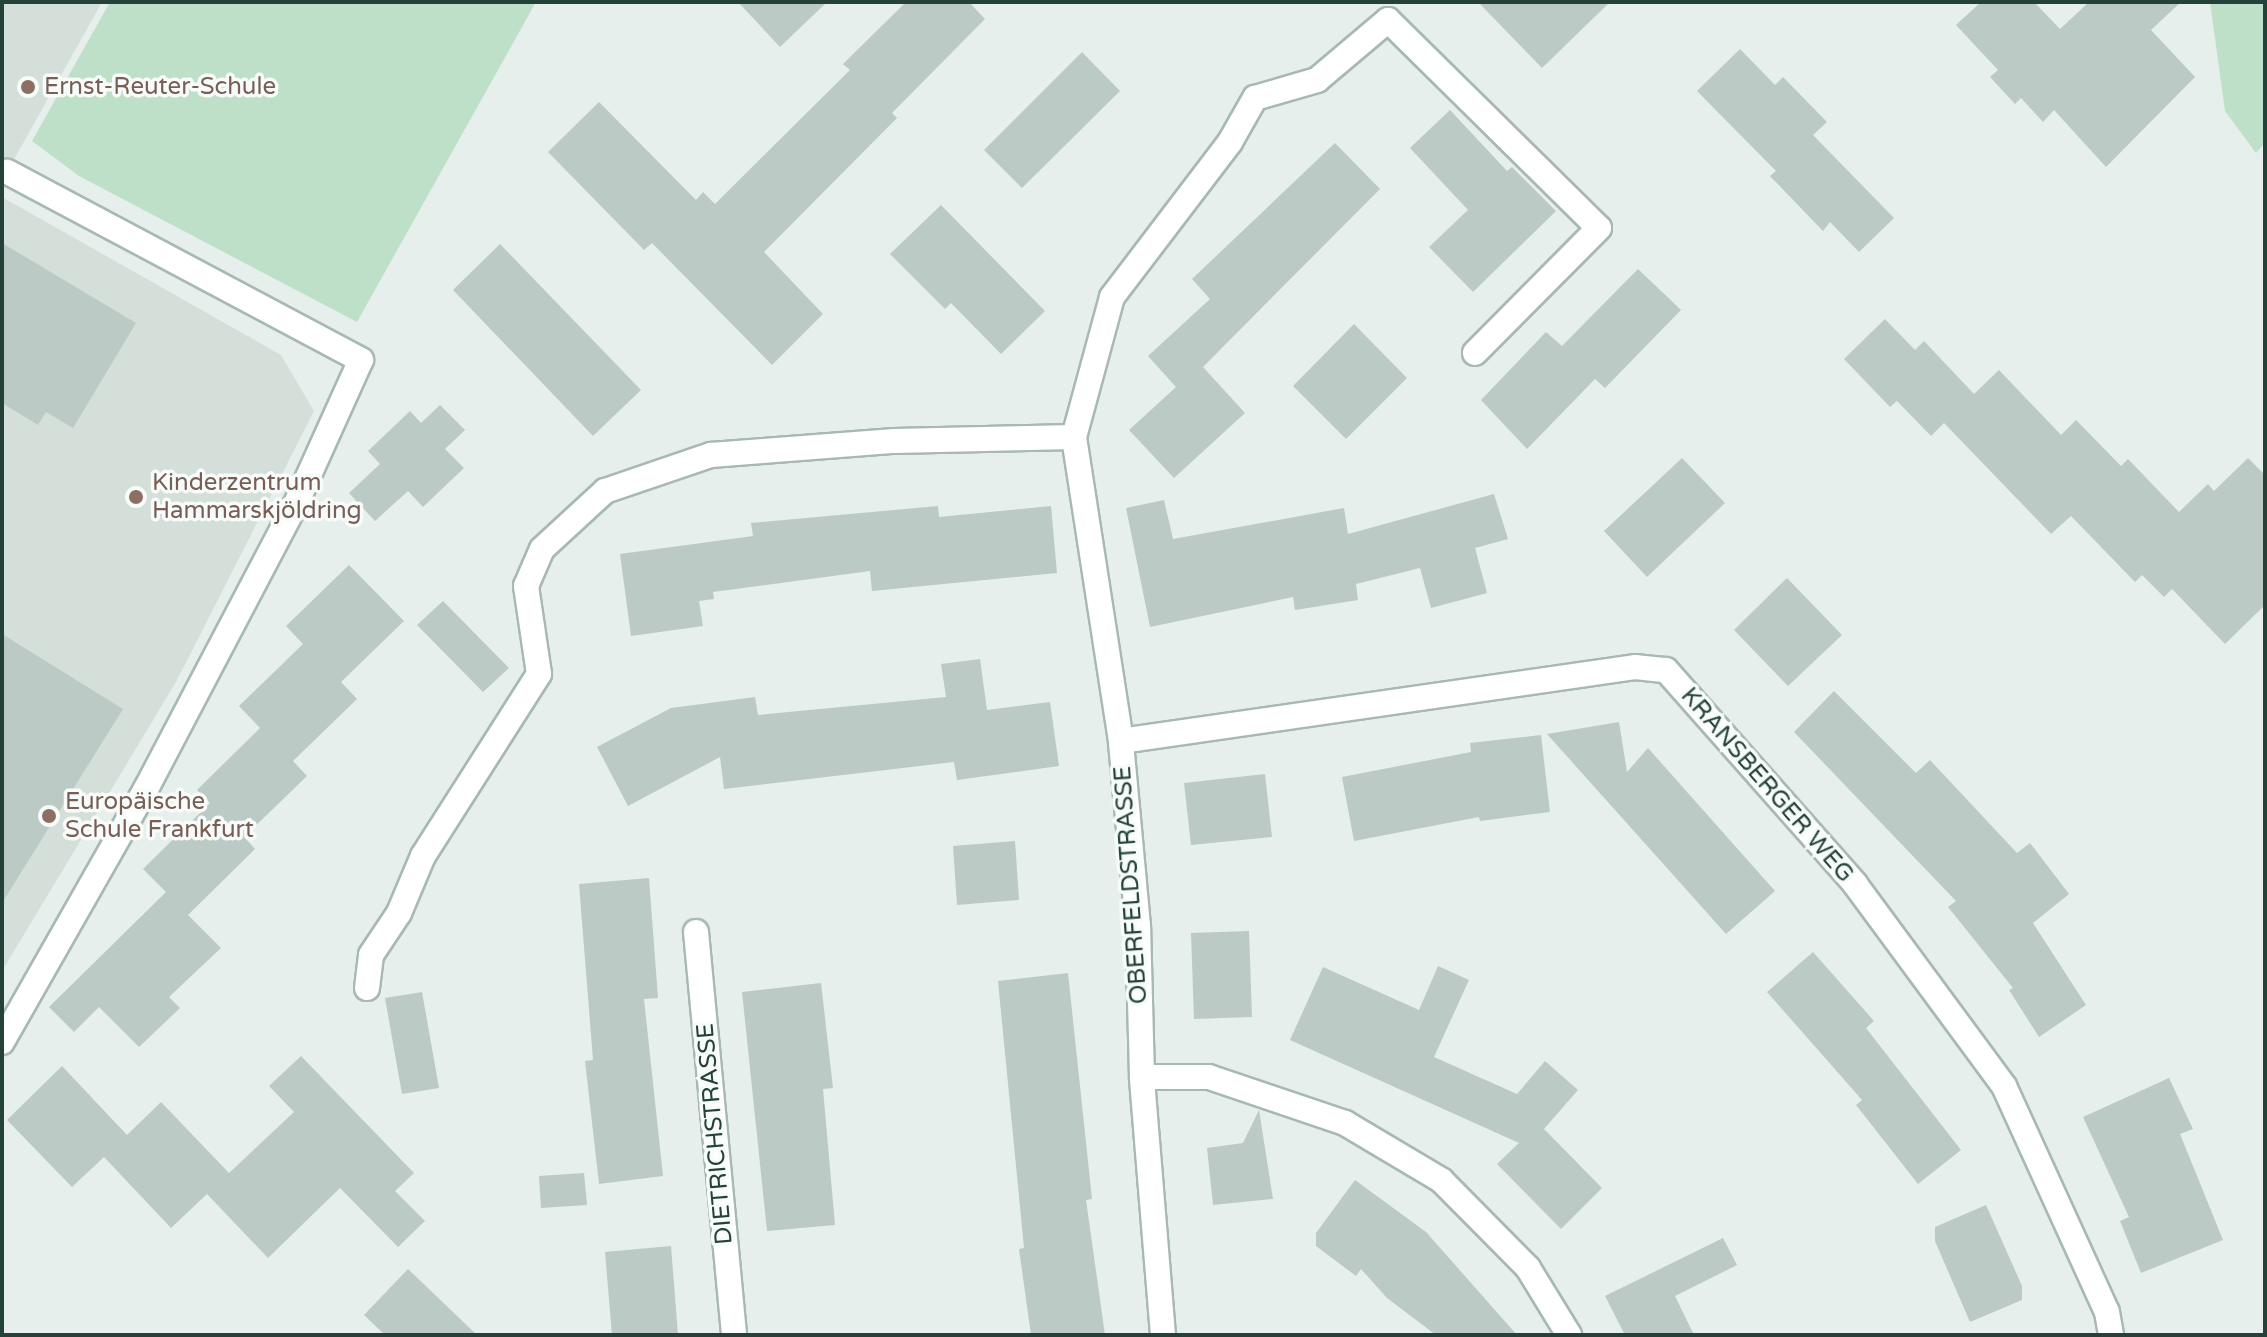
<!DOCTYPE html>
<html>
<head>
<meta charset="utf-8">
<style>
	body { margin:0 }
	#map { position:relative; width:2267px; height:1337px; overflow:hidden; background:#e6efeb; font-family:"Varela Round",sans-serif }
	div>[style] { position:absolute }
	.built>* { inset:0; background:#d4dfda }
	.green>* { inset:0; background:#bfe0c8 }
	.building>* { inset:0; background:#bbcac4 }
	.roads { filter:drop-shadow(2px 0 #a8b8b2) drop-shadow(-2px 0 #a8b8b2) drop-shadow(0 2px #a8b8b2) drop-shadow(0 -2px #a8b8b2) }
	.minor>* { height:24px; margin:-12px; padding:0 12px; transform-origin:12px; border-radius:12px; background:#fff }
	.dots>* { width:22px; height:22px; translate:-50% -50%; box-sizing:border-box; border:4px solid #f7fbf9; border-radius:50% }
	span { translate:-50% -50%; white-space:nowrap; text-align:center; line-height:1.15; -webkit-text-stroke:7px #f7fbf9; paint-order:stroke }
	.education-label { font-size:24px; color:#785e54 }
	.left { translate:0 -50%; text-align:left }
	.street-label { font-size:24px; color:#24423a }
	.frame { position:absolute; inset:0; border:4px solid #24423a; pointer-events:none }
</style>
</head>
<body>
<div id="map">
	<div class="built">
		<i style="clip-path:polygon(2px 2px,102px 2px,2px 181px)"></i>
		<i style="clip-path:polygon(2px 197px,281px 355px,314px 411px,176px 682px,2px 971px)"></i>
	</div>
	<div class="green">
		<i style="clip-path:polygon(110px 2px,536px 2px,357px 322px,79px 176px,32px 141px)"></i>
		<i style="clip-path:polygon(2210px 2px,2265px 2px,2265px 143px,2256px 153px,2225px 111px)"></i>
	</div>
	<div class="building">
		<i style="clip-path:polygon(738px 2px,827px 2px,780px 47px)"></i>
		<i style="clip-path:polygon(906px 2px,969px 2px,985px 19px,892px 113px,897px 118px,764px 252px,823px 314px,772px 365px,652px 243px,644px 250px,548px 152px,599px 102px,696px 200px,703px 192px,715px 204px,850px 70px,843px 64px)"></i>
		<i style="clip-path:polygon(1478px 2px,1610px 2px,1542px 68px)"></i>
		<i style="clip-path:polygon(1981px 2px,2034px 2px,2060px 29px,2089px 2px,2181px 2px,2151px 30px,2195px 77px,2106px 167px,2054px 110px,2043px 122px,2021px 98px,2015px 104px,1990px 77px,1998px 70px,1956px 25px)"></i>
		<i style="clip-path:polygon(1740px 49px,1775px 85px,1783px 77px,1827px 122px,1813px 135px,1894px 218px,1859px 252px,1830px 222px,1823px 231px,1770px 176px,1776px 171px,1697px 91px)"></i>
		<i style="clip-path:polygon(1082px 52px,1120px 91px,1022px 188px,984px 150px)"></i>
		<i style="clip-path:polygon(1450px 110px,1507px 171px,1512px 167px,1556px 211px,1473px 292px,1429px 247px,1468px 210px,1410px 148px)"></i>
		<i style="clip-path:polygon(1335px 143px,1380px 189px,1203px 367px,1245px 413px,1174px 478px,1129px 430px,1176px 387px,1148px 356px,1210px 299px,1192px 279px)"></i>
		<i style="clip-path:polygon(941px 205px,1045px 311px,1001px 354px,951px 303px,945px 309px,890px 254px)"></i>
		<i style="clip-path:polygon(2px 243px,136px 323px,73px 428px,46px 412px,38px 425px,2px 403px)"></i>
		<i style="clip-path:polygon(500px 244px,641px 390px,593px 436px,453px 290px)"></i>
		<i style="clip-path:polygon(1638px 269px,1681px 310px,1605px 388px,1595px 379px,1527px 449px,1481px 400px,1546px 332px,1562px 346px)"></i>
		<i style="clip-path:polygon(1885px 319px,1915px 350px,1924px 341px,1974px 394px,1999px 370px,2061px 435px,2076px 420px,2121px 466px,2128px 459px,2179px 512px,2208px 484px,2214px 491px,2248px 458px,2265px 475px,2265px 605px,2225px 644px,2172px 589px,2164px 597px,2142px 575px,2135px 582px,2071px 516px,2051px 534px,1944px 423px,1931px 436px,1897px 401px,1890px 407px,1844px 359px)"></i>
		<i style="clip-path:polygon(1354px 324px,1407px 378px,1346px 439px,1293px 386px)"></i>
		<i style="clip-path:polygon(440px 405px,465px 430px,445px 449px,464px 468px,423px 507px,408px 491px,375px 521px,349px 493px,380px 464px,368px 451px,410px 411px,421px 423px)"></i>
		<i style="clip-path:polygon(1682px 458px,1725px 503px,1647px 577px,1604px 531px)"></i>
		<i style="clip-path:polygon(1494px 494px,1508px 539px,1475px 548px,1487px 593px,1431px 608px,1420px 568px,1356px 584px,1358px 600px,1295px 610px,1293px 597px,1150px 627px,1126px 508px,1164px 500px,1173px 539px,1344px 508px,1348px 534px)"></i>
		<i style="clip-path:polygon(938px 506px,939px 517px,1051px 506px,1057px 573px,872px 591px,870px 571px,713px 592px,714px 599px,699px 601px,703px 626px,631px 636px,620px 554px,753px 536px,751px 523px)"></i>
		<i style="clip-path:polygon(349px 565px,404px 621px,341px 682px,357px 699px,293px 761px,307px 776px,244px 837px,255px 849px,188px 915px,221px 948px,169px 997px,180px 1008px,139px 1047px,99px 1007px,74px 1032px,49px 1007px,166px 892px,143px 869px,210px 803px,197px 790px,260px 728px,239px 706px,303px 644px,286px 626px)"></i>
		<i style="clip-path:polygon(1787px 578px,1842px 635px,1788px 686px,1734px 630px)"></i>
		<i style="clip-path:polygon(443px 601px,509px 668px,483px 692px,417px 625px)"></i>
		<i style="clip-path:polygon(2px 634px,123px 709px,2px 903px)"></i>
		<i style="clip-path:polygon(980px 659px,987px 710px,1050px 702px,1059px 766px,957px 780px,954px 762px,724px 789px,720px 757px,628px 806px,597px 747px,671px 708px,755px 697px,758px 715px,946px 697px,941px 664px)"></i>
		<i style="clip-path:polygon(1834px 691px,1916px 773px,1930px 760px,2017px 853px,2030px 843px,2069px 894px,2033px 923px,2086px 1005px,2039px 1037px,2009px 990px,2013px 988px,1948px 907px,1956px 901px,1794px 732px)"></i>
		<i style="clip-path:polygon(1619px 722px,1627px 772px,1648px 748px,1775px 891px,1726px 934px,1547px 734px)"></i>
		<i style="clip-path:polygon(1541px 735px,1550px 812px,1480px 821px,1479px 817px,1354px 841px,1342px 777px,1471px 752px,1470px 743px)"></i>
		<i style="clip-path:polygon(1265px 774px,1272px 837px,1191px 845px,1184px 783px)"></i>
		<i style="clip-path:polygon(1015px 841px,1019px 900px,957px 905px,953px 846px)"></i>
		<i style="clip-path:polygon(649px 878px,658px 998px,644px 999px,663px 1176px,599px 1184px,585px 1061px,593px 1060px,579px 884px)"></i>
		<i style="clip-path:polygon(1249px 931px,1252px 1017px,1194px 1019px,1191px 933px)"></i>
		<i style="clip-path:polygon(1813px 952px,1874px 1021px,1866px 1028px,1961px 1150px,1918px 1184px,1856px 1105px,1862px 1100px,1767px 992px)"></i>
		<i style="clip-path:polygon(1438px 966px,1469px 980px,1434px 1057px,1517px 1094px,1545px 1061px,1578px 1090px,1544px 1129px,1602px 1188px,1561px 1229px,1497px 1164px,1519px 1143px,1290px 1040px,1323px 967px,1419px 1010px)"></i>
		<i style="clip-path:polygon(1068px 973px,1092px 1199px,1086px 1200px,1105px 1335px,1031px 1335px,1019px 1249px,1024px 1248px,998px 981px)"></i>
		<i style="clip-path:polygon(821px 983px,833px 1088px,823px 1089px,835px 1225px,767px 1231px,742px 992px)"></i>
		<i style="clip-path:polygon(422px 992px,439px 1088px,402px 1094px,385px 998px)"></i>
		<i style="clip-path:polygon(301px 1056px,414px 1173px,395px 1191px,425px 1221px,398px 1247px,340px 1188px,268px 1258px,207px 1194px,171px 1228px,104px 1157px,72px 1187px,7px 1120px,62px 1066px,127px 1135px,161px 1102px,229px 1173px,294px 1112px,269px 1086px)"></i>
		<i style="clip-path:polygon(2169px 1078px,2193px 1129px,2180px 1134px,2223px 1240px,2141px 1273px,2120px 1221px,2129px 1217px,2083px 1117px)"></i>
		<i style="clip-path:polygon(1259px 1110px,1273px 1199px,1213px 1205px,1207px 1148px,1243px 1143px)"></i>
		<i style="clip-path:polygon(584px 1173px,587px 1205px,541px 1208px,539px 1176px)"></i>
		<i style="clip-path:polygon(1355px 1180px,1426px 1232px,1517px 1335px,1436px 1335px,1387px 1298px,1361px 1269px,1356px 1276px,1316px 1246px,1316px 1233px)"></i>
		<i style="clip-path:polygon(1986px 1205px,2022px 1286px,2022px 1300px,1970px 1322px,1935px 1241px,1935px 1227px)"></i>
		<i style="clip-path:polygon(1723px 1238px,1737px 1265px,1675px 1296px,1694px 1335px,1625px 1335px,1605px 1296px)"></i>
		<i style="clip-path:polygon(671px 1246px,678px 1335px,612px 1335px,605px 1252px)"></i>
		<i style="clip-path:polygon(408px 1269px,477px 1335px,385px 1335px,364px 1315px)"></i>
	</div>
	<div class="roads">
		<div class="minor">
			<i style="left:1121px;top:741px;width:519px;rotate:-8.19deg"></i>
			<i style="left:1635px;top:667px;width:31px;rotate:6deg"></i>
			<i style="left:1666px;top:670px;width:286px;rotate:48.5deg"></i>
			<i style="left:1855px;top:884px;width:251px;rotate:53.6deg"></i>
			<i style="left:2004px;top:1086px;width:248px;rotate:65.5deg"></i>
			<i style="left:2107px;top:1312px;width:23px;rotate:80deg"></i>
			<i style="left:696px;top:932px;width:405px;rotate:84.6deg"></i>
			<i style="left:367px;top:988px;width:33px;rotate:-83deg"></i>
			<i style="left:371px;top:955px;width:50px;rotate:-56.3deg"></i>
			<i style="left:399px;top:913px;width:62px;rotate:-67.2deg"></i>
			<i style="left:423px;top:856px;width:216px;rotate:-57.5deg"></i>
			<i style="left:539px;top:674px;width:89px;rotate:-98.4deg"></i>
			<i style="left:526px;top:586px;width:40px;rotate:-66.6deg"></i>
			<i style="left:542px;top:549px;width:86px;rotate:-42.6deg"></i>
			<i style="left:605px;top:491px;width:112px;rotate:-18.8deg"></i>
			<i style="left:711px;top:455px;width:184px;rotate:-4.4deg"></i>
			<i style="left:894px;top:441px;width:180px;rotate:-1.3deg"></i>
			<i style="left:2px;top:1042px;width:293px;rotate:-60.4deg"></i>
			<i style="left:147px;top:787px;width:327px;rotate:-62.3deg"></i>
			<i style="left:299px;top:497px;width:150px;rotate:-65.7deg"></i>
			<i style="left:361px;top:360px;width:401px;rotate:-152deg"></i>
			<i style="left:1142px;top:1077px;width:67px"></i>
			<i style="left:1209px;top:1077px;width:144px;rotate:18.7deg"></i>
			<i style="left:1345px;top:1123px;width:112px;rotate:30.7deg"></i>
			<i style="left:1441px;top:1180px;width:124px;rotate:45.3deg"></i>
			<i style="left:1528px;top:1268px;width:79px;rotate:58.5deg"></i>
			<i style="left:1163px;top:1335px;width:259px;rotate:-94.7deg"></i>
			<i style="left:1142px;top:1077px;width:151px;rotate:-91.5deg"></i>
			<i style="left:1138px;top:926px;width:186px;rotate:-95.3deg"></i>
			<i style="left:1121px;top:741px;width:308px;rotate:-98.8deg"></i>
			<i style="left:1074px;top:437px;width:145px;rotate:-74.8deg"></i>
			<i style="left:1112px;top:297px;width:195px;rotate:-52.7deg"></i>
			<i style="left:1230px;top:142px;width:51px;rotate:-60.4deg"></i>
			<i style="left:1255px;top:98px;width:65px;rotate:-16.2deg"></i>
			<i style="left:1317px;top:80px;width:93px;rotate:-40.2deg"></i>
			<i style="left:1388px;top:20px;width:296px;rotate:44.6deg"></i>
			<i style="left:1599px;top:228px;width:176px;rotate:134.8deg"></i>
		</div>
	</div>
	<div class="dots">
		<i style="left:28px;top:87px;background:#8d6e63"></i>
		<i style="left:136px;top:497px;background:#8d6e63"></i>
		<i style="left:49px;top:816px;background:#8d6e63"></i>
	</div>
	<div class="education-label">
		<span class="left" style="left:44px;top:87px">Ernst-Reuter-Schule</span>
		<span class="left" style="left:152px;top:497px">Kinderzentrum<br>Hammarskjöldring</span>
		<span class="left" style="left:65px;top:816px">Europäische<br>Schule Frankfurt</span>
	</div>
	<div class="street-label">
		<span style="left:1767px;top:785px;rotate:49deg">KRANSBERGER WEG</span>
		<span style="left:1131px;top:885px;rotate:-94deg">OBERFELDSTRASSE</span>
		<span style="left:715px;top:1134px;rotate:-95deg">DIETRICHSTRASSE</span>
	</div>
	<div class="frame"></div>
</div>
</body>
</html>
